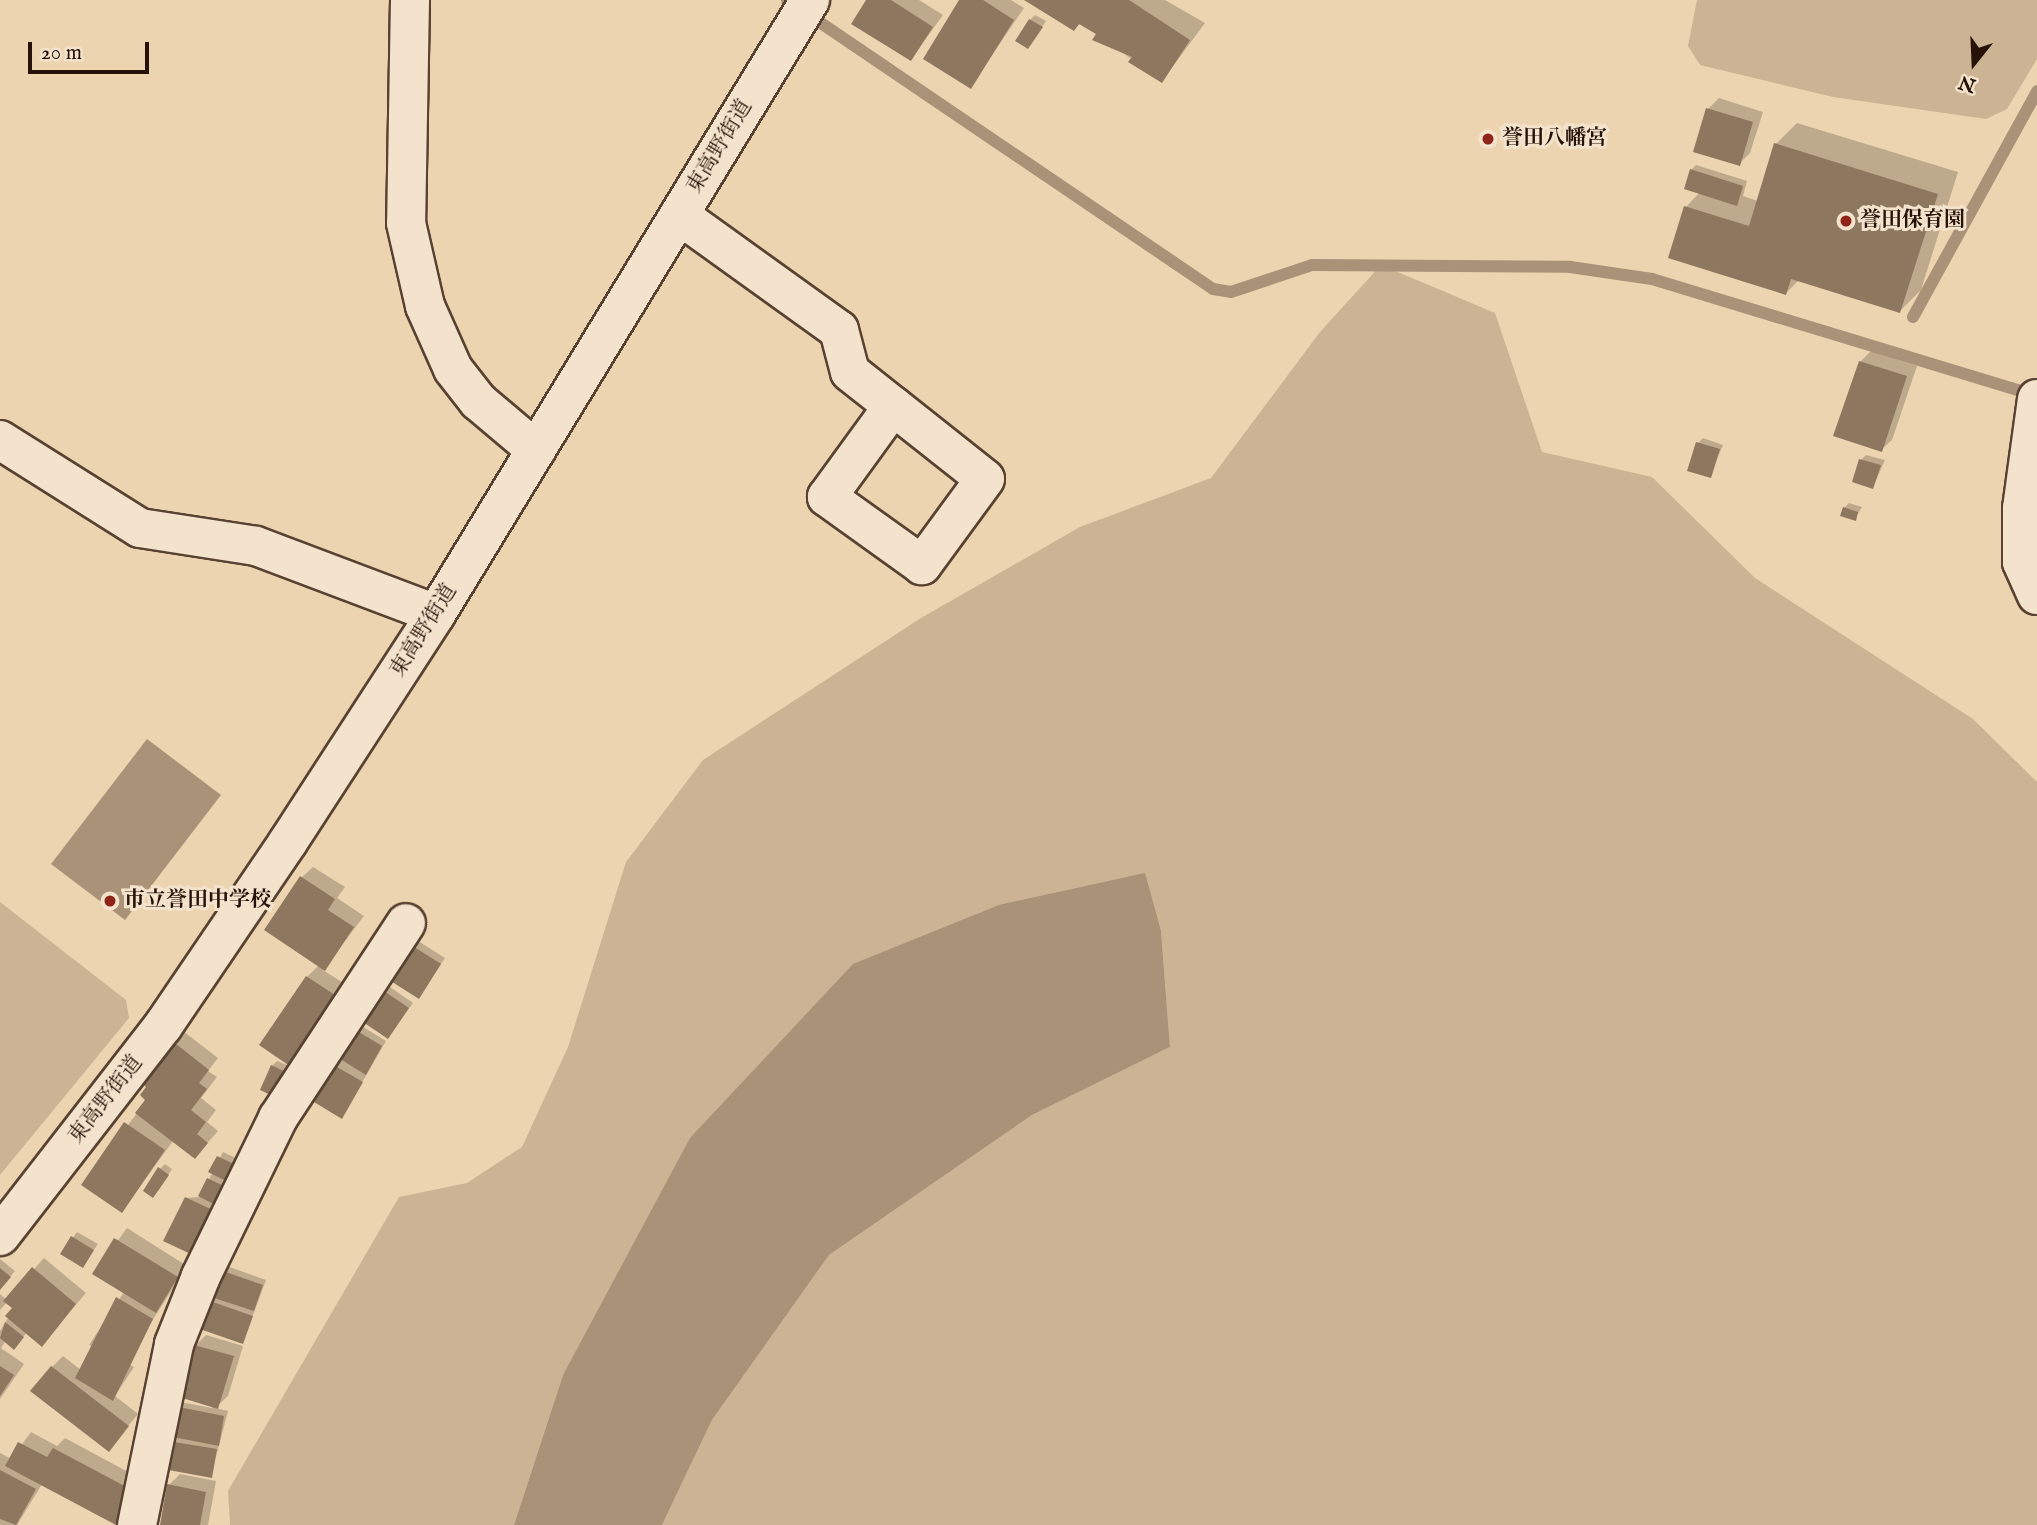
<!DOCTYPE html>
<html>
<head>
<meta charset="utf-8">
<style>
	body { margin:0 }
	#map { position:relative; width:2037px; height:1525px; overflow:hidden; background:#edd4b0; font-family:"IM FELL English","Noto Serif JP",serif }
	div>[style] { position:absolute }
	.green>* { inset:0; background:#cbb393 }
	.water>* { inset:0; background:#a99277 }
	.shadow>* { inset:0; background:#0003 }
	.stream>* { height:12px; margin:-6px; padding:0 6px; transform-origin:6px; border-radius:6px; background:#a99277 }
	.building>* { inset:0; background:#8d775f }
	.roads { filter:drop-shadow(2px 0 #584232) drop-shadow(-2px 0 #584232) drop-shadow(0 2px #584232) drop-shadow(0 -2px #584232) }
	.street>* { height:38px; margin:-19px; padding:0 19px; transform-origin:19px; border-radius:19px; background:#f3e3cc }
	.dots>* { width:19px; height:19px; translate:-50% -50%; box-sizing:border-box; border:4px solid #f3e3cc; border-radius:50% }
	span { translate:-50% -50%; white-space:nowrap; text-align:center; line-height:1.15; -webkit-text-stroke:6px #f3e3cc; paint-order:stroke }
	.poi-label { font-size:21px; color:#261208; font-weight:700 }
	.left { translate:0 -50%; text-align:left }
	.street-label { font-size:21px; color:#261208 }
	.north { position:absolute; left:1939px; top:28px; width:70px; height:70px; -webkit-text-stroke:5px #f3e3cc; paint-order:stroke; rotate:198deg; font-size:19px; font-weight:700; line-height:28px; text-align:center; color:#261208 }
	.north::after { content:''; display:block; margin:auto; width:24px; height:32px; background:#261208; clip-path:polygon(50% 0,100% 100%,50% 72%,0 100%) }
	.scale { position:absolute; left:28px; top:42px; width:121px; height:32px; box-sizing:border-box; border:4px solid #261208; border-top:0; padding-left:9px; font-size:21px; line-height:24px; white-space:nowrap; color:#261208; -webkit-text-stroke:5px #f3e3cc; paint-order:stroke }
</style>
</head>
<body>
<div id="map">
	<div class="green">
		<i style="clip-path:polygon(1697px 0,2037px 0,2037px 59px,2007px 109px,1986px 119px,1833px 97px,1700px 65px,1688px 46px)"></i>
		<i style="clip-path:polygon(1381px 265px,1495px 313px,1542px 452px,1652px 477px,1755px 578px,1973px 719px,2037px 782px,2037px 1525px,662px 1525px,712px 1420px,829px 1255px,1032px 1115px,1170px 1047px,1161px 931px,563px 1375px,514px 1525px,230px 1525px,228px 1491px,399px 1197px,467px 1183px,522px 1147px,568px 1047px,626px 862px,703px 760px,921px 618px,1080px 527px,1211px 478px,1320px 332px)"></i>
		<i style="clip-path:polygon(0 902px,126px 1000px,129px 1018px,0 1175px)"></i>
	</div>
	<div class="water">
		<i style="clip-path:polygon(147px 739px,221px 795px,125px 920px,51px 864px)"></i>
		<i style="clip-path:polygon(1145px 873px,1161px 931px,1170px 1047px,1032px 1115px,829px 1255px,712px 1420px,662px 1525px,514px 1525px,563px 1375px,690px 1138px,853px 964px,999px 905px)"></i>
	</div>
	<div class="shadow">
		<i style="clip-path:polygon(868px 0,919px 0,943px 15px,911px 59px)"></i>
		<i style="clip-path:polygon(962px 0,1011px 0,1024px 8px,971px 86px)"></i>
		<i style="clip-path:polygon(1028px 0,1165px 0,1205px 23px,1162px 81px,1081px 23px,1074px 29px)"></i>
		<i style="clip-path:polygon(1035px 15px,1046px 21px,1028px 47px,1030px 20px)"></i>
		<i style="clip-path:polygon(1719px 98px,1763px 112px,1750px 153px,1739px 164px,1708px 109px)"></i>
		<i style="clip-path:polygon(1797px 123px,1958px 172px,1921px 290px,1900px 311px,1799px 280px,1786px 293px,1670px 257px,1686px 207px,1700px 192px,1691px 170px,1696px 165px,1747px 181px,1743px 196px,1758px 201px,1776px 144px)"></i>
		<i style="clip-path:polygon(1871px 351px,1917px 366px,1892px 440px,1881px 450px,1860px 362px)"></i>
		<i style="clip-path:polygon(1703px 438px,1723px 445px,1710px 476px,1698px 443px)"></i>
		<i style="clip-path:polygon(1866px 455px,1885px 460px,1873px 487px,1861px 460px)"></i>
		<i style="clip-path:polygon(1849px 503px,1862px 507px,1855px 519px,1844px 508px)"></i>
		<i style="clip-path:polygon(313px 867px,345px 887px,337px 898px,364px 916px,323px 970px,354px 990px,284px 1092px,272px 1066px,277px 1061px,292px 1067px,307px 977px,319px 965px,302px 877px)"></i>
		<i style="clip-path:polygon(415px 939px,445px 958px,419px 997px,388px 978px)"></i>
		<i style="clip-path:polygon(387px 985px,413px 1003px,388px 1037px,362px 1020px)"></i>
		<i style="clip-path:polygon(355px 1022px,386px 1041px,342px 1117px,311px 1099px,336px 1059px,350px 1063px)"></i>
		<i style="clip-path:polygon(183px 1031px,218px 1058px,208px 1071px,217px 1077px,201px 1098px,216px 1110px,207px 1122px,218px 1131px,195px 1157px,173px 1141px,122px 1211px,83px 1184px,147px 1100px,149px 1087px,141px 1081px)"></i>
		<i style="clip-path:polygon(223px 1152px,244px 1162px,200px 1249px,186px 1198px,200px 1197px)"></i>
		<i style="clip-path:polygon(165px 1164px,172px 1169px,158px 1191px,160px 1169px)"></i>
		<i style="clip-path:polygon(127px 1228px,187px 1266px,126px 1362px,134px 1367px,115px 1396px,138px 1414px,108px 1450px,52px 1367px,63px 1356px,81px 1370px,95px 1348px,89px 1345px,124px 1292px,94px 1274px)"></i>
		<i style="clip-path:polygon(77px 1232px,98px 1244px,83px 1265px,62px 1253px)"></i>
		<i style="clip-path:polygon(44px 1258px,86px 1293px,42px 1344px,27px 1332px,19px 1342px,6px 1340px,1px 1348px,24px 1364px,0 1399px,0 1331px,14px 1308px,7px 1302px,0 1310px,0 1294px,7px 1300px)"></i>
		<i style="clip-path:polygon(0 1259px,15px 1271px,0 1288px)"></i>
		<i style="clip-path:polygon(221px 1264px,266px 1280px,243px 1342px,197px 1326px)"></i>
		<i style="clip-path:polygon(206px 1335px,243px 1346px,228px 1396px,215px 1408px,228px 1411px,211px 1476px,170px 1441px,181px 1402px,212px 1408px,195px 1346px)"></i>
		<i style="clip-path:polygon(31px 1432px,57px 1446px,65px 1438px,143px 1480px,126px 1512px,42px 1484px,17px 1525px,0 1525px,0 1453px,11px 1459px)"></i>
		<i style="clip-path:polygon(180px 1474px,216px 1481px,208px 1525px,161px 1525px,169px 1485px)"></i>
	</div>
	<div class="stream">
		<i style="left:787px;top:0;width:515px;rotate:34.15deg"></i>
		<i style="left:1213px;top:289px;width:18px;rotate:9deg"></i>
		<i style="left:1231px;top:292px;width:85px;rotate:-18.4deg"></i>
		<i style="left:1312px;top:265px;width:258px;rotate:0.4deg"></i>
		<i style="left:1570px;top:267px;width:83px;rotate:8.3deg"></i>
		<i style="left:1652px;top:279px;width:401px;rotate:16.9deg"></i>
		<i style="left:1913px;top:317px;width:258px;rotate:-61.2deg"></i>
	</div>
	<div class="building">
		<i style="clip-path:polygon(866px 0,891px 0,933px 27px,911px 61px,851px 24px)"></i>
		<i style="clip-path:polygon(959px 0,983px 0,1014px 20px,971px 89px,923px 59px)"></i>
		<i style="clip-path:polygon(1024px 0,1129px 0,1190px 40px,1162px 83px,1128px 62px,1132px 57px,1092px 40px,1096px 34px,1079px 24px,1074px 31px)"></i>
		<i style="clip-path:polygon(1029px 19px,1043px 27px,1028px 49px,1015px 41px)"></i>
		<i style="clip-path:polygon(1706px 108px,1753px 122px,1740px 166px,1693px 152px)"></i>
		<i style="clip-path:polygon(1774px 143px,1938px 194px,1900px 313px,1791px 279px,1786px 295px,1668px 258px,1684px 206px,1749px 226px)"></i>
		<i style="clip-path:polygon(1690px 169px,1743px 186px,1737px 206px,1684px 189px)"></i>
		<i style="clip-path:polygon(1859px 361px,1907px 376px,1882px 452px,1833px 436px)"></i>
		<i style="clip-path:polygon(1696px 442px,1720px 449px,1711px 478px,1687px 471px)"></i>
		<i style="clip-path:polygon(1859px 459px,1881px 465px,1873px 489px,1852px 482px)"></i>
		<i style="clip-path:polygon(1843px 507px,1858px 512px,1856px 521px,1840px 516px)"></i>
		<i style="clip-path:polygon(300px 876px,335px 899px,328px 910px,354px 927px,325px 971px,264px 930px)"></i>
		<i style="clip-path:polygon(408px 943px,441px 964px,419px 999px,386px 978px)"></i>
		<i style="clip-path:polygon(306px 976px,344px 1001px,297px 1071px,259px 1045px)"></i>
		<i style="clip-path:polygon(381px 989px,409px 1008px,388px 1039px,360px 1020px)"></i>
		<i style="clip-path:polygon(349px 1026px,382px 1046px,366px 1075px,332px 1054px)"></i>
		<i style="clip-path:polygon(171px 1040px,209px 1070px,199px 1083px,207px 1089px,191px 1110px,206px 1122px,197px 1134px,208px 1143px,195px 1159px,135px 1113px,145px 1100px,140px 1095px,146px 1087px,139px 1081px)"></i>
		<i style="clip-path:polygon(330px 1063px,363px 1082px,342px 1119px,309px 1099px)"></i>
		<i style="clip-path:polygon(271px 1065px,290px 1074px,279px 1099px,260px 1090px)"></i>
		<i style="clip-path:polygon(124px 1122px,165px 1150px,122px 1213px,81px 1185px)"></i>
		<i style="clip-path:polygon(217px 1156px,240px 1167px,232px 1184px,208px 1172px)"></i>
		<i style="clip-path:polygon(158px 1167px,169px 1175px,153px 1198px,143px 1191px)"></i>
		<i style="clip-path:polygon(207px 1178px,230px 1189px,221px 1208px,198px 1196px)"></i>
		<i style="clip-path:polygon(185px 1197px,217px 1212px,195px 1256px,163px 1241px)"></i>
		<i style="clip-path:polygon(71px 1236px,94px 1250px,83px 1268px,60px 1254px)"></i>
		<i style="clip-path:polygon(114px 1238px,178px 1277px,156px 1313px,92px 1274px)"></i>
		<i style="clip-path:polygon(32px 1267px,76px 1304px,42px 1347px,5px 1316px,12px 1308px,3px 1301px)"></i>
		<i style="clip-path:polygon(0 1268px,11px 1277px,0 1290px)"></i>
		<i style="clip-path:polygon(214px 1268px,263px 1285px,254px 1311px,205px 1295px)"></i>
		<i style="clip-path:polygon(116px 1297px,153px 1319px,113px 1401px,75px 1378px)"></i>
		<i style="clip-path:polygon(204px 1299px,253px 1316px,243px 1344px,194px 1327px)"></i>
		<i style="clip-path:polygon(5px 1322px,24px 1337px,14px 1350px,0 1338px)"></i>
		<i style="clip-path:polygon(194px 1345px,234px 1356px,218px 1409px,179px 1397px)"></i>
		<i style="clip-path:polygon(0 1366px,14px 1375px,0 1396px)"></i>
		<i style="clip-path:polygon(51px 1366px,129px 1426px,109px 1452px,30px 1391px)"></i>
		<i style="clip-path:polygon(174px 1406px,224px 1416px,219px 1446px,168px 1436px)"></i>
		<i style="clip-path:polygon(168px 1441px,217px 1449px,212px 1478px,163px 1469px)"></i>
		<i style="clip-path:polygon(18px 1442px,47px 1457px,53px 1448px,134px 1491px,116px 1525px,5px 1466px)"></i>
		<i style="clip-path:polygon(0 1470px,36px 1489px,16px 1525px,0 1519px)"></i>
		<i style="clip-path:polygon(167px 1484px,206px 1492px,200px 1525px,160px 1525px)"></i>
	</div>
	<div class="roads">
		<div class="street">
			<i style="left:410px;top:0;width:223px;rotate:91deg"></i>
			<i style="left:406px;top:223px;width:85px;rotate:77.1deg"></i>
			<i style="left:425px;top:306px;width:69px;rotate:66deg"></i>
			<i style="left:453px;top:369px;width:41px;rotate:52deg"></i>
			<i style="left:478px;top:401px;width:76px;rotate:40.2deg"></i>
			<i style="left:679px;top:215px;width:197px;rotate:35.7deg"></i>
			<i style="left:839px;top:330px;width:43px;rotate:75.3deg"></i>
			<i style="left:850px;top:372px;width:55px;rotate:38.3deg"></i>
			<i style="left:893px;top:406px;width:117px;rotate:38.4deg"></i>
			<i style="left:985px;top:479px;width:107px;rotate:126.2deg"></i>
			<i style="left:922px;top:565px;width:117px;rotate:-144.4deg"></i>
			<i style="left:827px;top:497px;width:112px;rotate:-54deg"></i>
			<i style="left:2037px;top:399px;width:110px;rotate:97.8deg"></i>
			<i style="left:2022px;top:508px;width:54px;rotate:90deg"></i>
			<i style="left:2022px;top:562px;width:36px;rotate:66deg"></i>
			<i style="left:0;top:440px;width:165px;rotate:32.2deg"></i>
			<i style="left:140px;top:528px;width:117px;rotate:8.8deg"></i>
			<i style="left:256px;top:546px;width:192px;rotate:20.7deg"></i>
			<i style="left:0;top:1236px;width:266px;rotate:-52.2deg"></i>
			<i style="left:163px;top:1026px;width:222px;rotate:-55.8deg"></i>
			<i style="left:288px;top:842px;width:272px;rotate:-57deg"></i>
			<i style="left:436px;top:614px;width:719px;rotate:-58.65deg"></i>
			<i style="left:137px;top:1525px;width:185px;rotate:-78.4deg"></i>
			<i style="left:174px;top:1344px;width:73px;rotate:-68.3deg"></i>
			<i style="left:201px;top:1276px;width:176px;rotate:-64deg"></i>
			<i style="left:278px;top:1118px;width:233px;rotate:-56.7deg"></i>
		</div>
	</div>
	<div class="dots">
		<i style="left:1488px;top:139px;background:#8f2418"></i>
		<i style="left:1846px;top:221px;background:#8f2418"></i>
		<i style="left:110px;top:901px;background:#8f2418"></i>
	</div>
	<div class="poi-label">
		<span class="left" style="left:1502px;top:139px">誉田八幡宮</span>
		<span class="left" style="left:1860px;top:221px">誉田保育園</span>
		<span class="left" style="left:124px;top:901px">市立誉田中学校</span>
	</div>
	<div class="street-label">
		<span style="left:720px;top:147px;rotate:-59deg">東高野街道</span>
		<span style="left:424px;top:631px;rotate:-58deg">東高野街道</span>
		<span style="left:106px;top:1100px;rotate:-52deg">東高野街道</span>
	</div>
	<div class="north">N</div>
	<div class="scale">20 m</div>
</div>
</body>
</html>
